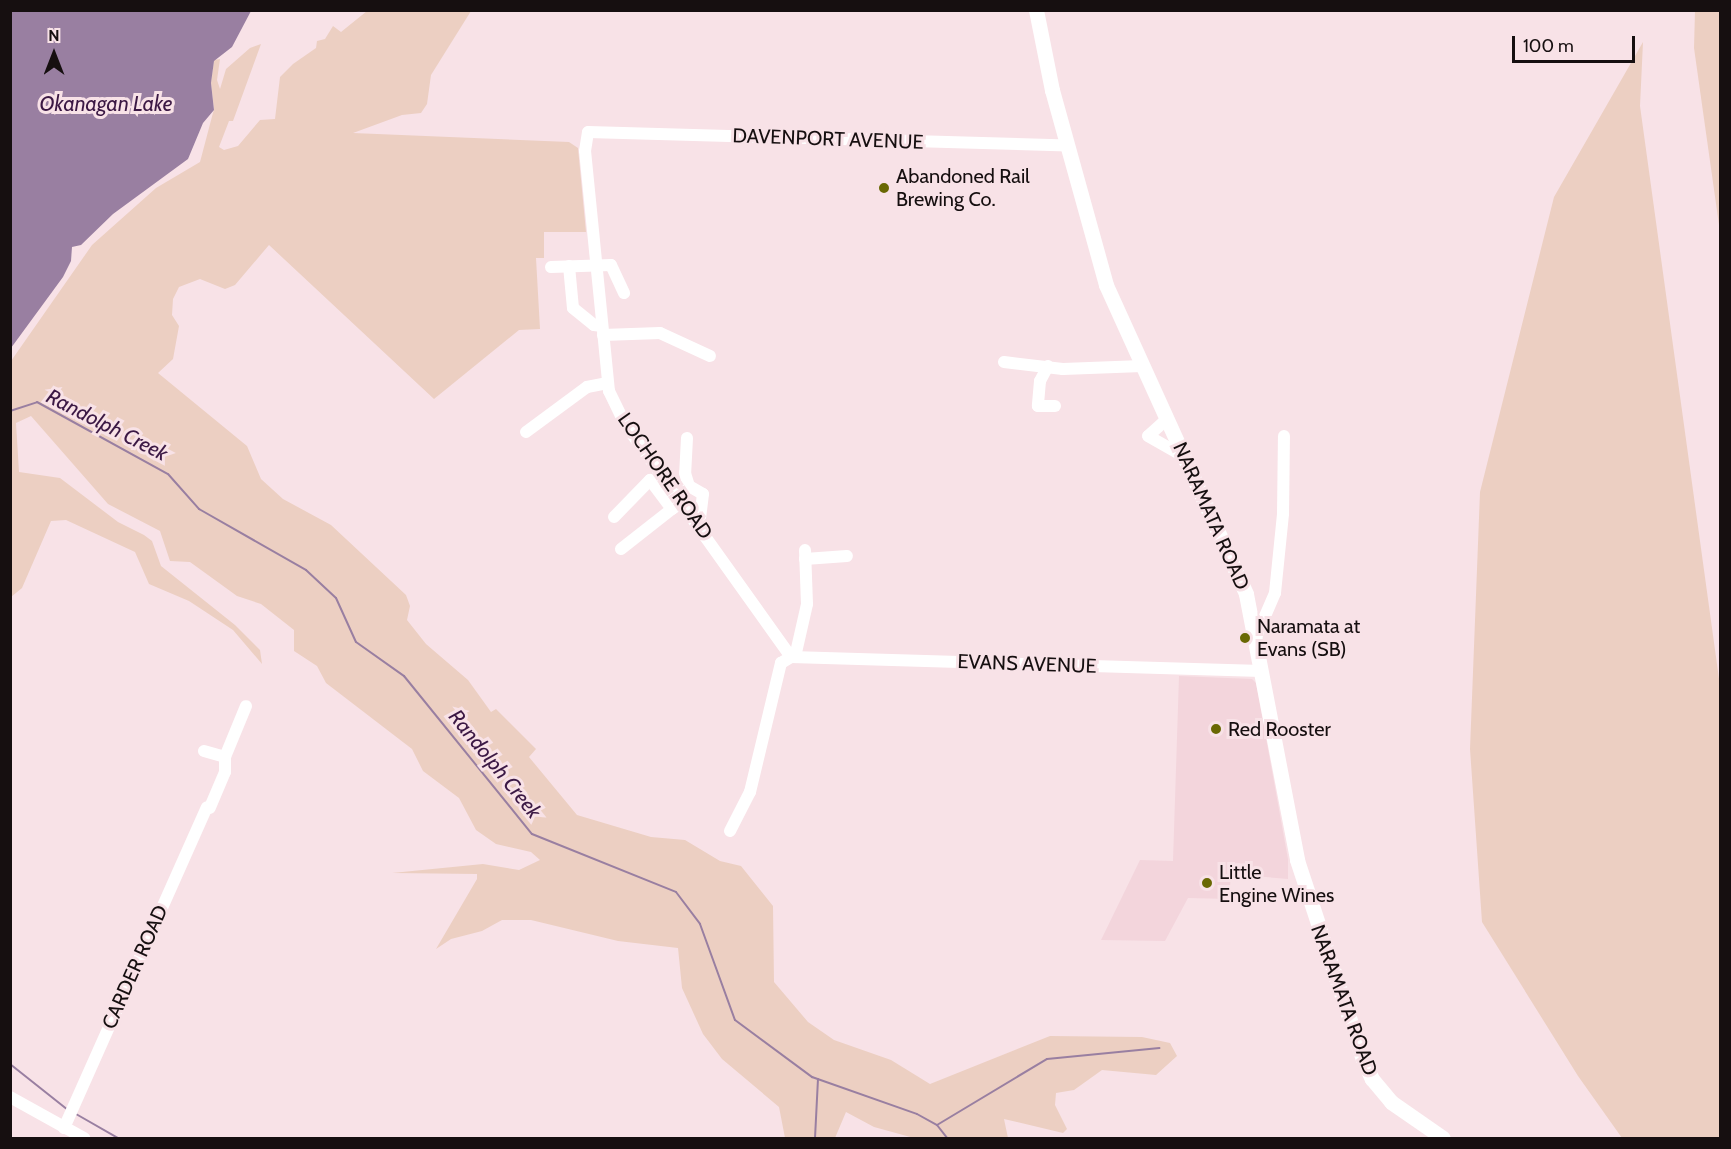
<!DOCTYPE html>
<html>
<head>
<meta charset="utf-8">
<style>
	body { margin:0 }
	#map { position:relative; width:1731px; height:1149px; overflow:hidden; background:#f8e2e7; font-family:Cabin,sans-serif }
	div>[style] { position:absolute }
	.built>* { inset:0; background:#f3d5dc }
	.green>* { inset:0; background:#eccfc2 }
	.water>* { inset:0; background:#997fa1 }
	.stream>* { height:2px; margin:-1px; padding:0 1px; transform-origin:1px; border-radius:1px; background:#997fa1 }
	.minor>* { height:12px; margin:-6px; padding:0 6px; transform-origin:6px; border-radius:6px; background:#fff }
	.major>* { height:15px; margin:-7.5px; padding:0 7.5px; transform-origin:7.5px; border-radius:7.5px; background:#fff }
	.dots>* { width:16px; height:16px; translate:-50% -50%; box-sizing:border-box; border:3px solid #f8e2e7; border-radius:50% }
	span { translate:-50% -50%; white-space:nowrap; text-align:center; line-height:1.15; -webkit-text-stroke:6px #f8e2e7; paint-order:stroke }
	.street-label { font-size:20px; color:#160f10 }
	.poi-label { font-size:20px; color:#160f10 }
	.left { translate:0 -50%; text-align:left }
	.water-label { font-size:21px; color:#3b1844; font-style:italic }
	.frame { position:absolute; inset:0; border:12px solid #160f10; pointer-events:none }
	.north { position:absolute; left:24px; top:24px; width:60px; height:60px; -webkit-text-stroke:4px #f8e2e7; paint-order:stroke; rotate:0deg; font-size:16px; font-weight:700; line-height:24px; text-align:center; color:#160f10 }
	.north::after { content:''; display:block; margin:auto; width:21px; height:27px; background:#160f10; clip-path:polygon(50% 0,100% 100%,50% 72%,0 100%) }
	.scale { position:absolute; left:1512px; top:36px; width:123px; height:27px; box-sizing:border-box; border:3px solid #160f10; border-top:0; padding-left:8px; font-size:18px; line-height:21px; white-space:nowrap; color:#160f10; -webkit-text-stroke:4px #f8e2e7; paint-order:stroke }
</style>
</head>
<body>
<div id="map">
	<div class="built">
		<i style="clip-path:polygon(1179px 676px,1252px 679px,1256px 683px,1288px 859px,1288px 879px,1231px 874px,1229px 899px,1188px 898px,1165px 941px,1101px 940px,1140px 860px,1173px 861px)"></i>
	</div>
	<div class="green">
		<i style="clip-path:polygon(367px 11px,471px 11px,431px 75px,427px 104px,421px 113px,402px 115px,353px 133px,569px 142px,578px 148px,586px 232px,544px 232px,544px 258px,536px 258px,540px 329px,519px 330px,434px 399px,269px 245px,235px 285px,225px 289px,200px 279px,179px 287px,173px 299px,172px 315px,179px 326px,173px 359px,158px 373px,247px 446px,261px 479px,283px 499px,331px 525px,406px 595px,410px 606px,407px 620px,426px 644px,468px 680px,491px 712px,496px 709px,536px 749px,529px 757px,577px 815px,651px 837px,685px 840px,720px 861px,741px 866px,773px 906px,774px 982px,808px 1022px,834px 1040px,891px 1060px,930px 1084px,1050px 1036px,1142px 1037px,1170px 1043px,1177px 1056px,1156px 1075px,1102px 1070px,1074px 1090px,1056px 1093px,1055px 1105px,1067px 1129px,1063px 1133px,1004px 1119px,1008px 1138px,914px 1138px,874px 1127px,846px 1112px,835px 1138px,785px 1138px,779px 1107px,722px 1059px,703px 1034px,682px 988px,678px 948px,618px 941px,531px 920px,502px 920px,482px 931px,451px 939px,436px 949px,477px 879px,477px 874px,392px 873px,483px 864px,519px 870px,540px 860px,531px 852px,496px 844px,476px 830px,459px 798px,423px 771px,412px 749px,326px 683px,317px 666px,294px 651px,294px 630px,261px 604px,237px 596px,190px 562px,170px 561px,160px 531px,108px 504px,31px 416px,16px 423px,19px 472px,60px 478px,118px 522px,144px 535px,152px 541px,161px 566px,235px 625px,260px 650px,262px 664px,233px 630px,189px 601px,149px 584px,135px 552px,66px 520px,51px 521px,22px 588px,11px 597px,11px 361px,92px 245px,156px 188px,200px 162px,214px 109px,211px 83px,214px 60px,220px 59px,217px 80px,220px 89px,226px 69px,250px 48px,261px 44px,233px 121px,229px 121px,219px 147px,224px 150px,238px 146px,260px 120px,275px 119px,280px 77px,293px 64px,316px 48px,317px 41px,325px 39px,333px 26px,341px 32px)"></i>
		<i style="clip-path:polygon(1695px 11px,1720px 11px,1720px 232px,1694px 48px)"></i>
		<i style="clip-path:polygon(1643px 42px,1640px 106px,1720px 686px,1720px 1138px,1622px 1138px,1578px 1076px,1482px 922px,1470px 749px,1480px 492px,1554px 197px)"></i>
	</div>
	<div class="water">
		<i style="clip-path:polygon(11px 10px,251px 11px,232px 47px,214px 61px,211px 83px,214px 110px,203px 123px,188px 159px,113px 214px,81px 245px,72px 247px,71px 261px,63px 277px,11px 348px)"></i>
	</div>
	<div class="stream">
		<i style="left:10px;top:411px;width:28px;rotate:-18deg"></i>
		<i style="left:37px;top:402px;width:149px;rotate:28.8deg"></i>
		<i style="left:168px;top:474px;width:47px;rotate:48.5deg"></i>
		<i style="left:199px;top:509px;width:123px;rotate:29.7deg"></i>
		<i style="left:306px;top:570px;width:41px;rotate:43deg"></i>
		<i style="left:336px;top:598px;width:48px;rotate:65.6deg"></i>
		<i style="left:356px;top:642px;width:59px;rotate:35.3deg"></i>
		<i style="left:404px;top:676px;width:203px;rotate:51deg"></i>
		<i style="left:532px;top:834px;width:155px;rotate:21.9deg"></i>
		<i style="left:676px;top:892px;width:40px;rotate:53deg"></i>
		<i style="left:700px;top:924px;width:102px;rotate:70deg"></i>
		<i style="left:735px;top:1020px;width:96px;rotate:36.5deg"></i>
		<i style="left:812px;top:1077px;width:111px;rotate:19.4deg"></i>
		<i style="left:917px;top:1114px;width:23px;rotate:29deg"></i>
		<i style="left:937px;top:1125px;width:16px;rotate:52deg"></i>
		<i style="left:10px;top:1064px;width:74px;rotate:38.4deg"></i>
		<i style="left:76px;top:1114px;width:48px;rotate:29.7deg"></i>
		<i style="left:937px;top:1125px;width:128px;rotate:-31deg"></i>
		<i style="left:1047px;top:1059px;width:113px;rotate:-5.6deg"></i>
		<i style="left:815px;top:1138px;width:59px;rotate:-87.1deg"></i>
	</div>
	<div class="minor">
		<i style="left:569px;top:266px;width:42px;rotate:84.6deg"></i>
		<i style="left:573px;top:308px;width:27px;rotate:39deg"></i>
		<i style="left:594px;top:325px;width:8px;rotate:7deg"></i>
		<i style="left:551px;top:267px;width:60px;rotate:-1.9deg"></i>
		<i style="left:611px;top:265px;width:31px;rotate:65deg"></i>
		<i style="left:603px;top:335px;width:57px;rotate:-2deg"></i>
		<i style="left:660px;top:333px;width:55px;rotate:24.7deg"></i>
		<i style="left:1004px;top:362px;width:59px;rotate:6.8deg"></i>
		<i style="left:1063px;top:369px;width:79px;rotate:-2.2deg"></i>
		<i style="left:1048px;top:366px;width:17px;rotate:118deg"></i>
		<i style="left:1040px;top:381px;width:25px;rotate:95deg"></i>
		<i style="left:1038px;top:406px;width:17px"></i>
		<i style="left:1167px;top:419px;width:25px;rotate:138deg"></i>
		<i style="left:1148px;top:436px;width:40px;rotate:29.7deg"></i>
		<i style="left:526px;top:432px;width:76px;rotate:-36.4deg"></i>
		<i style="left:587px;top:387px;width:21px;rotate:-11deg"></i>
		<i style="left:687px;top:438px;width:35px;rotate:93deg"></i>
		<i style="left:685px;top:473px;width:14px;rotate:73deg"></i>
		<i style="left:689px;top:486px;width:16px;rotate:30deg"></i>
		<i style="left:703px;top:494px;width:31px;rotate:97deg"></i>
		<i style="left:614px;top:517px;width:52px;rotate:-45.8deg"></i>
		<i style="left:650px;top:480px;width:36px;rotate:53deg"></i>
		<i style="left:672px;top:509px;width:12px;rotate:-35deg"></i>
		<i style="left:621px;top:549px;width:65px;rotate:-38.1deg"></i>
		<i style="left:805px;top:559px;width:42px;rotate:-4.1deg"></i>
		<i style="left:1256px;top:637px;width:48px;rotate:-66.6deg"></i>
		<i style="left:1275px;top:593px;width:79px;rotate:-84.2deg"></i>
		<i style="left:1283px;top:514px;width:78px;rotate:-89.3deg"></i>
		<i style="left:791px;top:657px;width:471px;rotate:1.7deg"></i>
		<i style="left:795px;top:657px;width:54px;rotate:-77.2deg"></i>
		<i style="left:807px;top:604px;width:54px;rotate:-92.1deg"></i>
		<i style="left:204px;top:751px;width:22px;rotate:16deg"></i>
		<i style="left:225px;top:757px;width:15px;rotate:90deg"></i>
		<i style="left:225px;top:772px;width:39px;rotate:113deg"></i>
		<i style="left:225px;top:757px;width:55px;rotate:-67.6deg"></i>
		<i style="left:730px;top:831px;width:44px;rotate:-62.9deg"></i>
		<i style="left:750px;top:792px;width:133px;rotate:-76.5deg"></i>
		<i style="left:781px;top:663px;width:12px;rotate:-31deg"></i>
		<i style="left:791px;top:657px;width:284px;rotate:-125.5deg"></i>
		<i style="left:626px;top:426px;width:39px;rotate:-116deg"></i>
		<i style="left:609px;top:391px;width:241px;rotate:-95.7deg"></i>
		<i style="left:585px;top:151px;width:19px;rotate:-81deg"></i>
		<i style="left:588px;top:132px;width:480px;rotate:1.6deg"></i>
		<i style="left:10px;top:1097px;width:85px;rotate:29deg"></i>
		<i style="left:64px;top:1128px;width:351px;rotate:-66deg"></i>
	</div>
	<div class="major">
		<i style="left:1036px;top:10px;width:82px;rotate:78.7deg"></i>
		<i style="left:1052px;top:90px;width:202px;rotate:74.5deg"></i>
		<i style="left:1106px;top:285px;width:339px;rotate:65.6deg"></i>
		<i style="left:1246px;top:594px;width:271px;rotate:79.1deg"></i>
		<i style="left:1297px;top:860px;width:210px;rotate:71.7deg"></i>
		<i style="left:1363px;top:1059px;width:22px;rotate:66deg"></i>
		<i style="left:1372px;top:1079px;width:30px;rotate:50deg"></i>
		<i style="left:1391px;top:1102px;width:63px;rotate:34.7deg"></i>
	</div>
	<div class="dots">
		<i style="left:884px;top:188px;background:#696803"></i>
		<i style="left:1245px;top:638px;background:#696803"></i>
		<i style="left:1216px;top:729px;background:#696803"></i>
		<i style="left:1207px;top:883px;background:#696803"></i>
	</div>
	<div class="street-label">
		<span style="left:828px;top:139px;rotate:2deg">DAVENPORT AVENUE</span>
		<span style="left:665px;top:476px;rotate:55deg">LOCHORE ROAD</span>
		<span style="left:1211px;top:516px;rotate:66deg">NARAMATA ROAD</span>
		<span style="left:1027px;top:664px;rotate:2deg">EVANS AVENUE</span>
		<span style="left:135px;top:967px;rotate:-66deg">CARDER ROAD</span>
		<span style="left:1344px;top:1000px;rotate:70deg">NARAMATA ROAD</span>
	</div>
	<div class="poi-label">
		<span class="left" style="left:896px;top:188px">Abandoned Rail<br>Brewing Co.</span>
		<span class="left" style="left:1257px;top:638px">Naramata at<br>Evans (SB)</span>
		<span class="left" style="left:1228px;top:729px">Red Rooster</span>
		<span class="left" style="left:1219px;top:884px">Little<br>Engine Wines</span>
	</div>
	<div class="water-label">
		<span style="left:106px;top:104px">Okanagan Lake</span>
		<span style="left:107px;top:425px;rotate:27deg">Randolph Creek</span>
		<span style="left:495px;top:764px;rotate:51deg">Randolph Creek</span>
	</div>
	<div class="frame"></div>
	<div class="north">N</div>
	<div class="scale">100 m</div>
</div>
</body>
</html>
